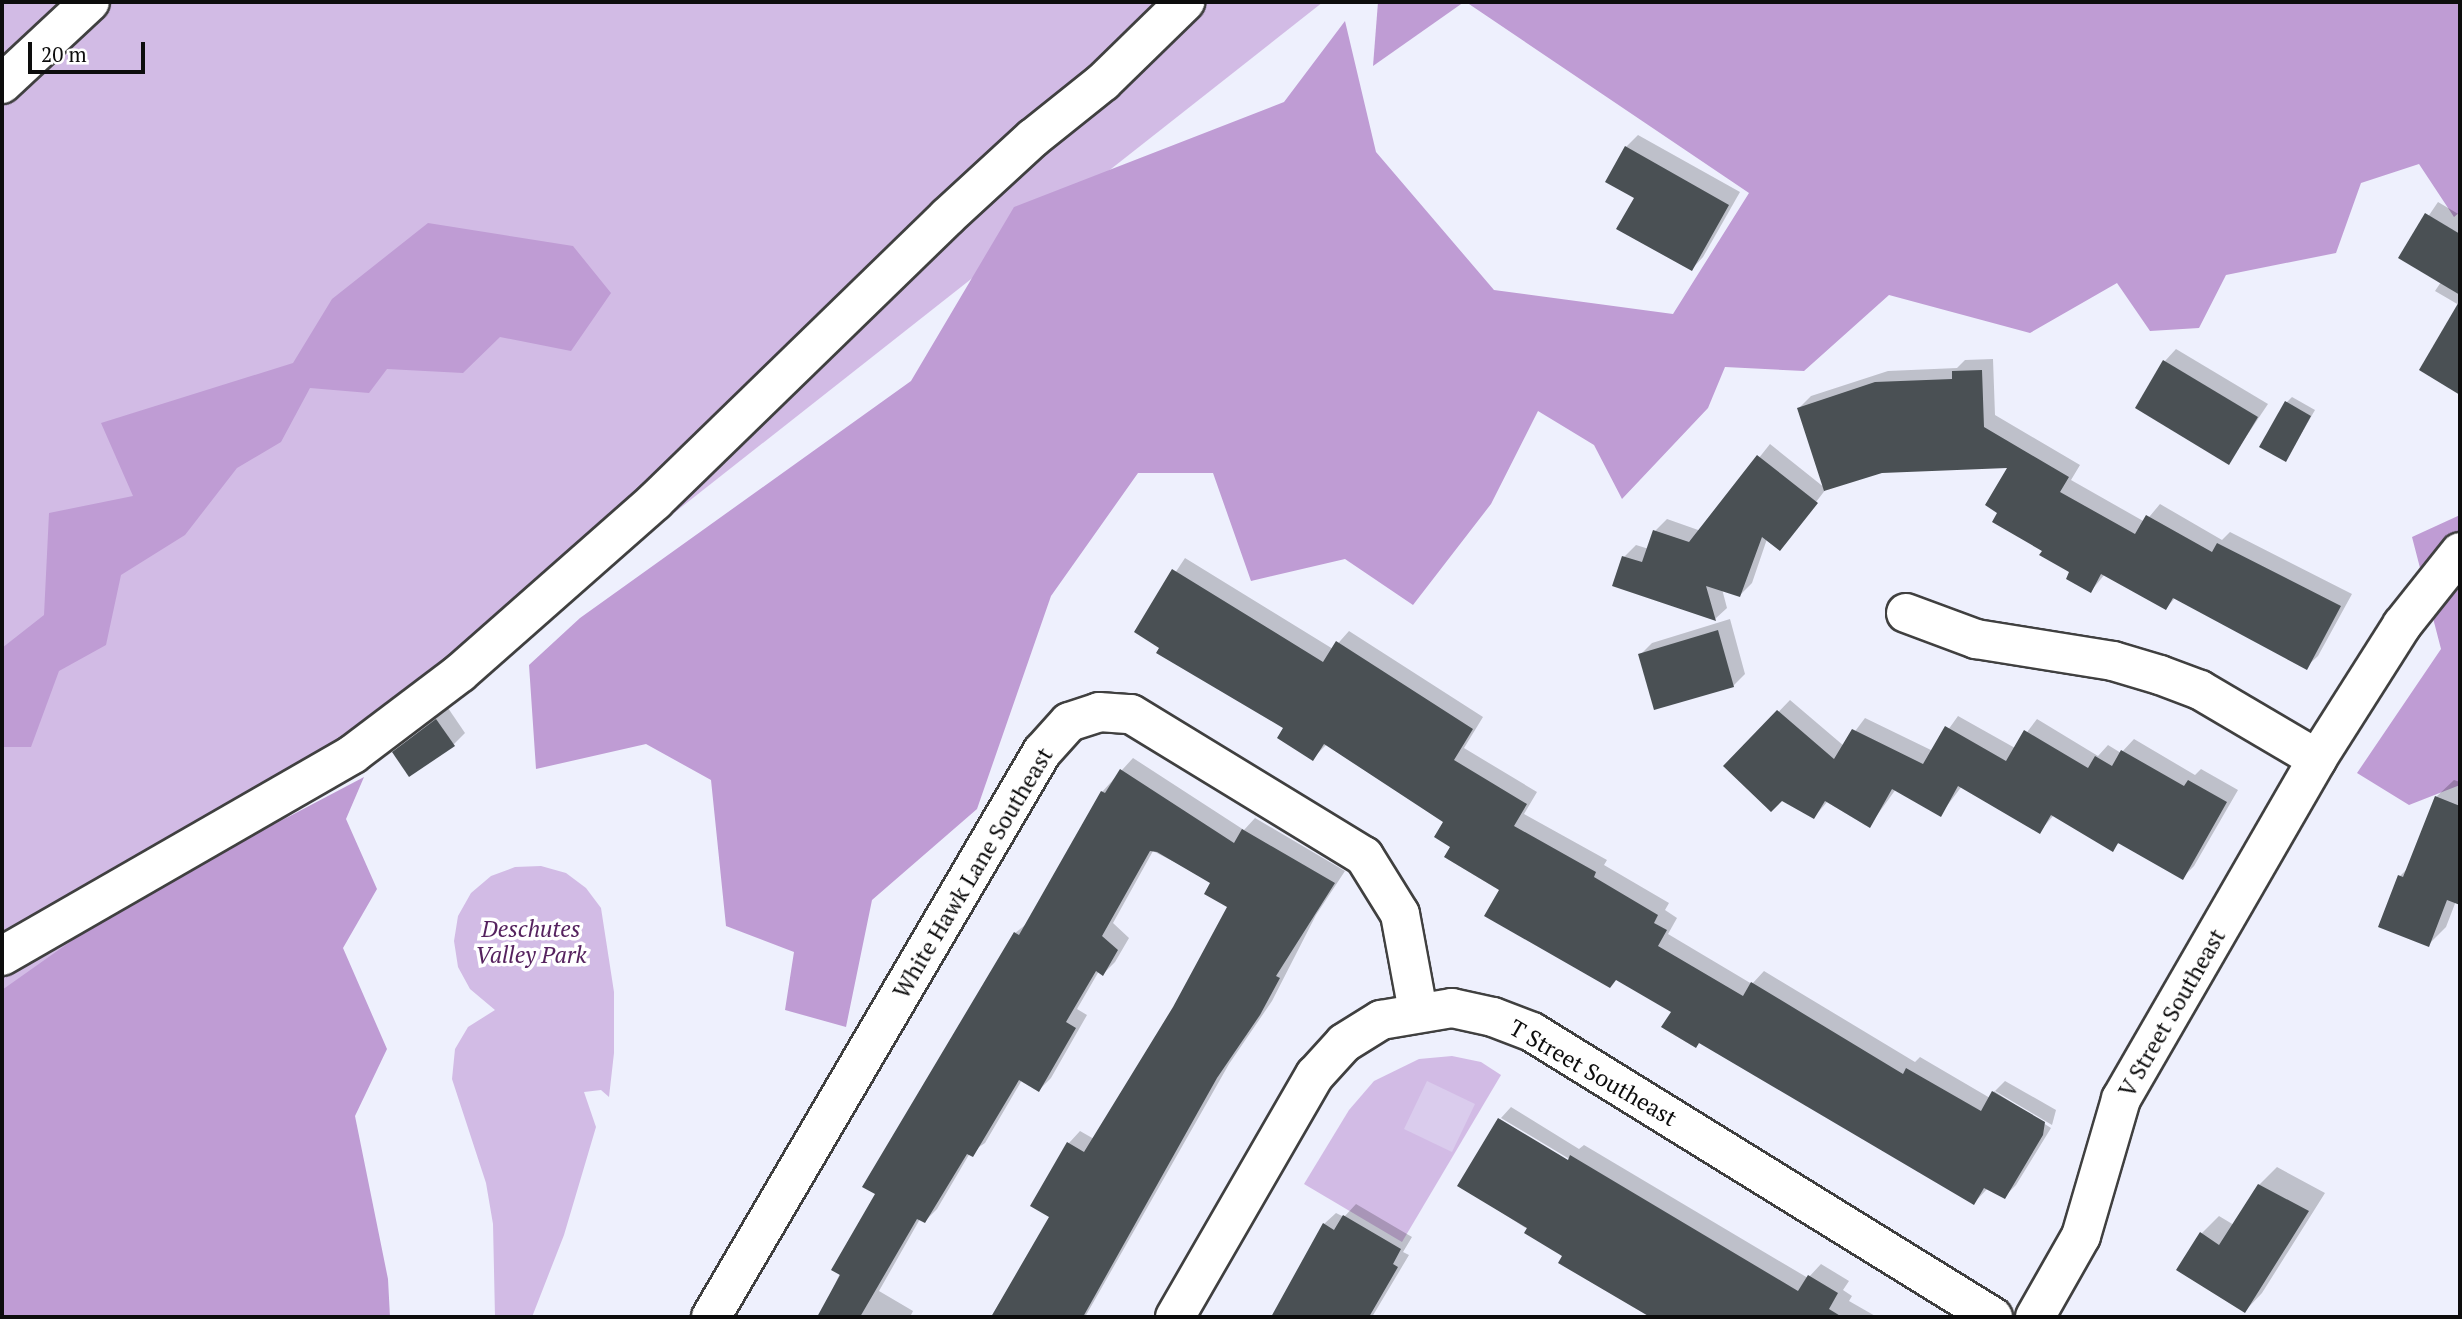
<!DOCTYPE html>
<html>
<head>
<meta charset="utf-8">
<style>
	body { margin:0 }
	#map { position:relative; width:2462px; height:1319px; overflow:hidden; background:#eef0fd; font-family:"PT Serif",serif }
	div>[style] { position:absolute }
	.green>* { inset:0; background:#d2bbe5 }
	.forest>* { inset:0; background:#bf9cd4 }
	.pitch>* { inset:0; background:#dacced }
	.shadow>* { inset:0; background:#0003 }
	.building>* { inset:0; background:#4a5054 }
	.roads { filter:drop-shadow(2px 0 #404040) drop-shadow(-2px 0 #404040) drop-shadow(0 2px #404040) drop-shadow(0 -2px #404040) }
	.minor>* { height:38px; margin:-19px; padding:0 19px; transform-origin:19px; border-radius:19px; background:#fff }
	span { translate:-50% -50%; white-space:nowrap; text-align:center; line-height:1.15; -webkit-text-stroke:7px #fff; paint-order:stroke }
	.street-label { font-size:23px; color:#0d0d0d }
	.park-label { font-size:23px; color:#56235f; font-style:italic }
	.frame { position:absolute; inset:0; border:4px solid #0d0d0d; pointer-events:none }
	.scale { position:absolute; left:28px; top:42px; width:117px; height:32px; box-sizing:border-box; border:4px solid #0d0d0d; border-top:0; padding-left:9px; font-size:21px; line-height:24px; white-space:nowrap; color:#0d0d0d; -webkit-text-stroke:5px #fff; paint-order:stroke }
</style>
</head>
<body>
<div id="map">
	<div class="green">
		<i style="clip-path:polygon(2px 2px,1323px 2px,2px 1042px)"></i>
		<i style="clip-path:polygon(541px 866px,566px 873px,586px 888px,601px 908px,614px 992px,614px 1053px,609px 1097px,601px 1090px,584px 1092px,596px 1127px,564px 1235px,532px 1317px,495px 1317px,493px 1224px,486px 1183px,452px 1079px,455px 1049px,468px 1027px,495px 1010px,470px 989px,458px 967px,454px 941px,458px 916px,471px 893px,491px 876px,515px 867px)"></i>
		<i style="clip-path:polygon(1452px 1056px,1481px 1062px,1501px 1075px,1402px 1242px,1304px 1184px,1349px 1110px,1374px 1081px,1419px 1059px)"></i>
	</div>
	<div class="forest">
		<i style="clip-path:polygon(1378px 2px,1464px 2px,1373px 66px)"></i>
		<i style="clip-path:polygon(1466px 2px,2460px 2px,2460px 212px,2454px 217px,2419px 164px,2361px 183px,2336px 253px,2226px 275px,2199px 328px,2150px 331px,2117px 283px,2030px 333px,1889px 295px,1804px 371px,1725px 367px,1708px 408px,1622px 499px,1594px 445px,1538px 411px,1491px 504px,1413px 605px,1345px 559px,1251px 581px,1213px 473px,1138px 473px,1051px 596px,977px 809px,872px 900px,846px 1027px,785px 1010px,794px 952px,726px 926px,711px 780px,646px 744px,536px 769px,529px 665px,580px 618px,911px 381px,1014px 207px,1284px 102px,1345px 21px,1376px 152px,1494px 290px,1673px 314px,1749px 193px)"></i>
		<i style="clip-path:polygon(428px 223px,573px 246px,611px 293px,571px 351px,500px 337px,463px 373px,387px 369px,369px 393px,310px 388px,281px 442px,237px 468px,185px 535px,121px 575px,106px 645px,59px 671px,31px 747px,2px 747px,2px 648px,44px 615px,49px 513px,133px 496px,101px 423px,293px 363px,332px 299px)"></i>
		<i style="clip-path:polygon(2460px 515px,2460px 785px,2409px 805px,2357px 773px,2441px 649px,2412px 537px)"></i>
		<i style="clip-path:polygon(364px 777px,346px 819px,377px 889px,343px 948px,387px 1049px,355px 1116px,388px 1279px,390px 1317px,2px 1317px,2px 990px,125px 903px)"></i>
	</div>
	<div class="pitch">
		<i style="clip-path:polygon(1427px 1081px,1475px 1104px,1452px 1152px,1404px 1129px)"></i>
	</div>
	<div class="shadow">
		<i style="clip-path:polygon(1638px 135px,1740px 192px,1703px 257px,1692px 269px,1636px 198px,1626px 147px)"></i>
		<i style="clip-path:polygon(2438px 202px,2460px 215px,2460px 392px,2459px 305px,2435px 291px,2441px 282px,2400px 258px)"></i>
		<i style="clip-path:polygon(2176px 349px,2268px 404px,2229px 462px,2165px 361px)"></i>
		<i style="clip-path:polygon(1993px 359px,1995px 415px,2080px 465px,2071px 480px,2145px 522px,2160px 504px,2222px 540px,2230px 532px,2352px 594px,2318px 656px,2306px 667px,2176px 597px,2166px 608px,2105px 574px,2091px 591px,2000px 512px,2010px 466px,1881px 471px,1826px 489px,1780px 549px,1767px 539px,1752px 583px,1740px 595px,1722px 589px,1727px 608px,1715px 619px,1624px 557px,1636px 545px,1649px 549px,1655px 531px,1667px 519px,1701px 531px,1770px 444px,1825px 488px,1799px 408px,1811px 396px,1888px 371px,1957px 368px,1965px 360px)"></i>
		<i style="clip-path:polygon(2292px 397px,2315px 410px,2286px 460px,2287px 402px)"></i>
		<i style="clip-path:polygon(1185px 558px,1333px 649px,1349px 631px,1483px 717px,1464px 748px,1537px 792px,1524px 814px,1607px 860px,1604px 865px,1669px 903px,1665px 910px,1677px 918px,1668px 934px,1752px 984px,1764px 971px,1915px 1062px,1920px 1057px,1990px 1098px,1994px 1091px,2051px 1128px,2016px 1185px,2004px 1197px,1988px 1188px,1974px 1203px,1673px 1011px,1501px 889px,1452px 846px,1445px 821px,1327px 744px,1313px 758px,1285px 728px,1136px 632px)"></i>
		<i style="clip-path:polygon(1730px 619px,1745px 674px,1733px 686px,1640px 655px,1652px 643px)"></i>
		<i style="clip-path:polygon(1790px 700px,1844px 746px,1865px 718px,1933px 751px,1958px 716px,2015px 748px,2037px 719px,2098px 756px,2108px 745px,2121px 753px,2134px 739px,2195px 775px,2201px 769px,2238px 790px,2194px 866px,2182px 878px,2120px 842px,2112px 849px,2054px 815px,2039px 832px,1962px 786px,1940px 815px,1896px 789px,1870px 825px,1828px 801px,1814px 817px,1726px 766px)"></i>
		<i style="clip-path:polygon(448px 708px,465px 733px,453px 745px,394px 752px)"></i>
		<i style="clip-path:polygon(1133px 758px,1244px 830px,1255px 818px,1345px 871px,1316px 915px,1272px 1001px,1229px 1064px,1085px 1317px,991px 1317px,1052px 1217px,1032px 1206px,1069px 1143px,1080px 1131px,1094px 1139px,1175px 1008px,1229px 907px,1213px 882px,1153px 851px,1113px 923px,1129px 938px,1115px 962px,1103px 974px,1099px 971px,1077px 1009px,1087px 1015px,1051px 1078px,1039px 1090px,1022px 1080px,985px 1143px,970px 1153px,937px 1209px,925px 1221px,920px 1219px,879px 1291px,913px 1311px,910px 1317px,840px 1317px,824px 1308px,877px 1193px,865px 1186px,1015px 933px,1029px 922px,1102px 792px)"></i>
		<i style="clip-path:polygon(2454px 780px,2460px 782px,2460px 903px,2456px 901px,2446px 927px,2428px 945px,2400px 876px,2409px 867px,2436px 797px)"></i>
		<i style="clip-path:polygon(2005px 1081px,2056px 1110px,2052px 1125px,1995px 1091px)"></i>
		<i style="clip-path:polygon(1511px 1107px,1579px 1149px,1584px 1145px,1808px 1278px,1821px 1264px,1849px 1281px,1843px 1290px,1852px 1296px,1849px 1301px,1877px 1317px,1664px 1317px,1459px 1185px,1500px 1119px,1574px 1166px,1576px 1163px,1501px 1118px)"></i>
		<i style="clip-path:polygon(2277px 1167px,2325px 1193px,2262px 1293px,2245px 1311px,2201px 1234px,2219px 1216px,2234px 1225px,2259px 1185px)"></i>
		<i style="clip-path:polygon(1356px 1204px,1412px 1237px,1403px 1252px,1409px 1255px,1372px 1317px,1272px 1317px,1324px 1224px,1336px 1213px,1344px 1217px)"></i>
	</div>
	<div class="building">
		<i style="clip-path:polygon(1625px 146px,1729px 205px,1692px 271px,1616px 229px,1634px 198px,1605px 182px)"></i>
		<i style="clip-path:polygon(2425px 213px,2460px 234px,2460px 295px,2398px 258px)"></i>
		<i style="clip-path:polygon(2460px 300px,2460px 395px,2419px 370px)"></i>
		<i style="clip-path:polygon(2163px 360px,2258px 417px,2229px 465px,2135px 408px)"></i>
		<i style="clip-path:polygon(1982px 370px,1984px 427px,2069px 477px,2060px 492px,2135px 534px,2146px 515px,2212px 552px,2217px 543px,2341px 606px,2307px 670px,2173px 598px,2166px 610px,2101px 574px,2091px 593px,2066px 579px,2069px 572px,2039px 555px,2042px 551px,1992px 522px,1997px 513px,1985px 505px,2007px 468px,1882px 473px,1824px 491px,1797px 408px,1875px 382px,1952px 379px,1952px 371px)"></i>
		<i style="clip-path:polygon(2285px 401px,2311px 416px,2286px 462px,2259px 447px)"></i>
		<i style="clip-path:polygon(1757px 455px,1818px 503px,1780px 551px,1762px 537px,1740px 597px,1706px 586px,1716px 621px,1612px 586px,1622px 556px,1642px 562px,1653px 530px,1689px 542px)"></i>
		<i style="clip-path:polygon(1172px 569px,1323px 662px,1336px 641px,1473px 729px,1454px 760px,1527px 804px,1514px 826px,1596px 872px,1594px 877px,1658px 915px,1654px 923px,1667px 930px,1658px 946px,1743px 996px,1751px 982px,1903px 1074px,1906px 1068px,1981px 1111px,1992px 1091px,2045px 1122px,2043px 1135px,2005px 1199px,1984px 1188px,1974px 1205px,1699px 1043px,1696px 1048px,1661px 1027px,1671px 1012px,1616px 980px,1610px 988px,1484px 916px,1499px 890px,1444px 857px,1450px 847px,1434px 837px,1443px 822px,1324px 744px,1313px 761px,1277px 738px,1283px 728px,1156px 653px,1159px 648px,1134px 632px)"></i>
		<i style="clip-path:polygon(1718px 630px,1734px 687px,1654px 710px,1638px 654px)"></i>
		<i style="clip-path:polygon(1777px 710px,1834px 759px,1852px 729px,1923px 764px,1945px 726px,2006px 761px,2024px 730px,2088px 768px,2095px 756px,2112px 766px,2121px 750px,2184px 786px,2188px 780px,2227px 802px,2183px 880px,2118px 843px,2113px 852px,2051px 815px,2040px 834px,1958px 786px,1941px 817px,1892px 789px,1870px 828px,1825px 801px,1814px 819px,1782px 801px,1771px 812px,1723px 766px)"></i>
		<i style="clip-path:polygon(436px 719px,455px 746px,409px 777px,392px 752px)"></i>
		<i style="clip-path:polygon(1120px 769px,1234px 843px,1242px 829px,1335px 883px,1276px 976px,1280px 978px,1260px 1015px,1217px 1078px,1083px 1317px,991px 1317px,1049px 1217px,1030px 1206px,1067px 1142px,1084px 1152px,1173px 1007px,1227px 907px,1204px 894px,1210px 883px,1157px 852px,1150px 851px,1102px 936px,1118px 950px,1103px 976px,1096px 971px,1066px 1022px,1076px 1028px,1039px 1092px,1019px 1080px,973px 1157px,967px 1154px,925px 1223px,917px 1219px,860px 1317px,817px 1317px,840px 1275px,831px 1270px,875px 1194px,862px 1187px,1014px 932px,1019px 935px,1101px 791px,1105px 793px)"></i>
		<i style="clip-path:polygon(2435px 796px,2460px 806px,2460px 905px,2447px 900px,2429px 947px,2378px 927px,2398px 875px,2403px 877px)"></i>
		<i style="clip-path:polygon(1498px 1118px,1568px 1160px,1570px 1155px,1798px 1291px,1808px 1275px,1838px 1293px,1829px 1309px,1842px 1317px,1650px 1317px,1558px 1263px,1562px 1256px,1524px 1233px,1527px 1228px,1457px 1186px)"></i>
		<i style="clip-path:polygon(2258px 1184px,2309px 1211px,2245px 1313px,2176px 1270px,2200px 1232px,2219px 1245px)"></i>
		<i style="clip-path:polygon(1343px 1215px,1401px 1249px,1393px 1264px,1398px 1267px,1369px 1317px,1271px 1317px,1323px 1223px,1334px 1230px)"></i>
	</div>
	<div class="roads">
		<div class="minor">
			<i style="left:2px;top:84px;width:120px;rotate:-43deg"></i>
			<i style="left:1906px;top:613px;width:75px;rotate:20.4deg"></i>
			<i style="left:1976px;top:639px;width:139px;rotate:9.1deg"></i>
			<i style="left:2113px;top:661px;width:49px;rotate:16.6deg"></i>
			<i style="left:2160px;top:675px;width:43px;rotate:20.6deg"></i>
			<i style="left:2200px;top:690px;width:136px;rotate:30.5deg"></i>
			<i style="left:2px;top:956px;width:405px;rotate:-29.9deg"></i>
			<i style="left:353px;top:754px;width:134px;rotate:-37.1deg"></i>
			<i style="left:460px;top:673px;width:260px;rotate:-41.4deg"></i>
			<i style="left:655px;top:501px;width:407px;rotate:-44.2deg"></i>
			<i style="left:947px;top:217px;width:117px;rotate:-42.6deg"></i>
			<i style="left:1033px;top:138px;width:90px;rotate:-38.7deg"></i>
			<i style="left:1103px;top:82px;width:115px;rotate:-44.3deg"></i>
			<i style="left:711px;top:1317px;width:655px;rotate:-59.64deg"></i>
			<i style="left:1042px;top:752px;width:40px;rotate:-48deg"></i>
			<i style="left:1069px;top:722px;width:32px;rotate:-18deg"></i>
			<i style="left:1099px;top:712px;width:32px;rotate:4deg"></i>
			<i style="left:1131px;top:714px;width:273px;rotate:31.4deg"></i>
			<i style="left:1364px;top:856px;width:68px;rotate:58.2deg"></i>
			<i style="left:1400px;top:914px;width:99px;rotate:79.5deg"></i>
			<i style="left:1175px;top:1317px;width:280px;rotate:-60deg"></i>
			<i style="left:1315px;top:1075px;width:43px;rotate:-47.8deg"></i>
			<i style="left:1344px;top:1043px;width:44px;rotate:-31.9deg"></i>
			<i style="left:1381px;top:1020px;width:72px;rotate:-9.6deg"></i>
			<i style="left:1452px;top:1008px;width:42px;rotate:12.4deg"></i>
			<i style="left:1493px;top:1017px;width:42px;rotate:21deg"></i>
			<i style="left:1532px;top:1032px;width:542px;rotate:31.73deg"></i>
			<i style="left:2035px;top:1317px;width:93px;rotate:-60.4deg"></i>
			<i style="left:2081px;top:1236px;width:143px;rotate:-73.7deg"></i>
			<i style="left:2121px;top:1099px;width:392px;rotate:-60deg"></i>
			<i style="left:2317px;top:759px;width:159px;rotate:-57.6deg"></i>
			<i style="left:2402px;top:625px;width:93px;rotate:-51.5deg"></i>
		</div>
	</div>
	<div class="street-label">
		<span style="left:973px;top:873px;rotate:-59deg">White Hawk Lane Southeast</span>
		<span style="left:2172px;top:1013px;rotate:-60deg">V Street Southeast</span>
		<span style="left:1593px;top:1073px;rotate:30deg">T Street Southeast</span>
	</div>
	<div class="park-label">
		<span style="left:531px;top:942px">Deschutes<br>Valley Park</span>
	</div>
	<div class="frame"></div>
	<div class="scale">20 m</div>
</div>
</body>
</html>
